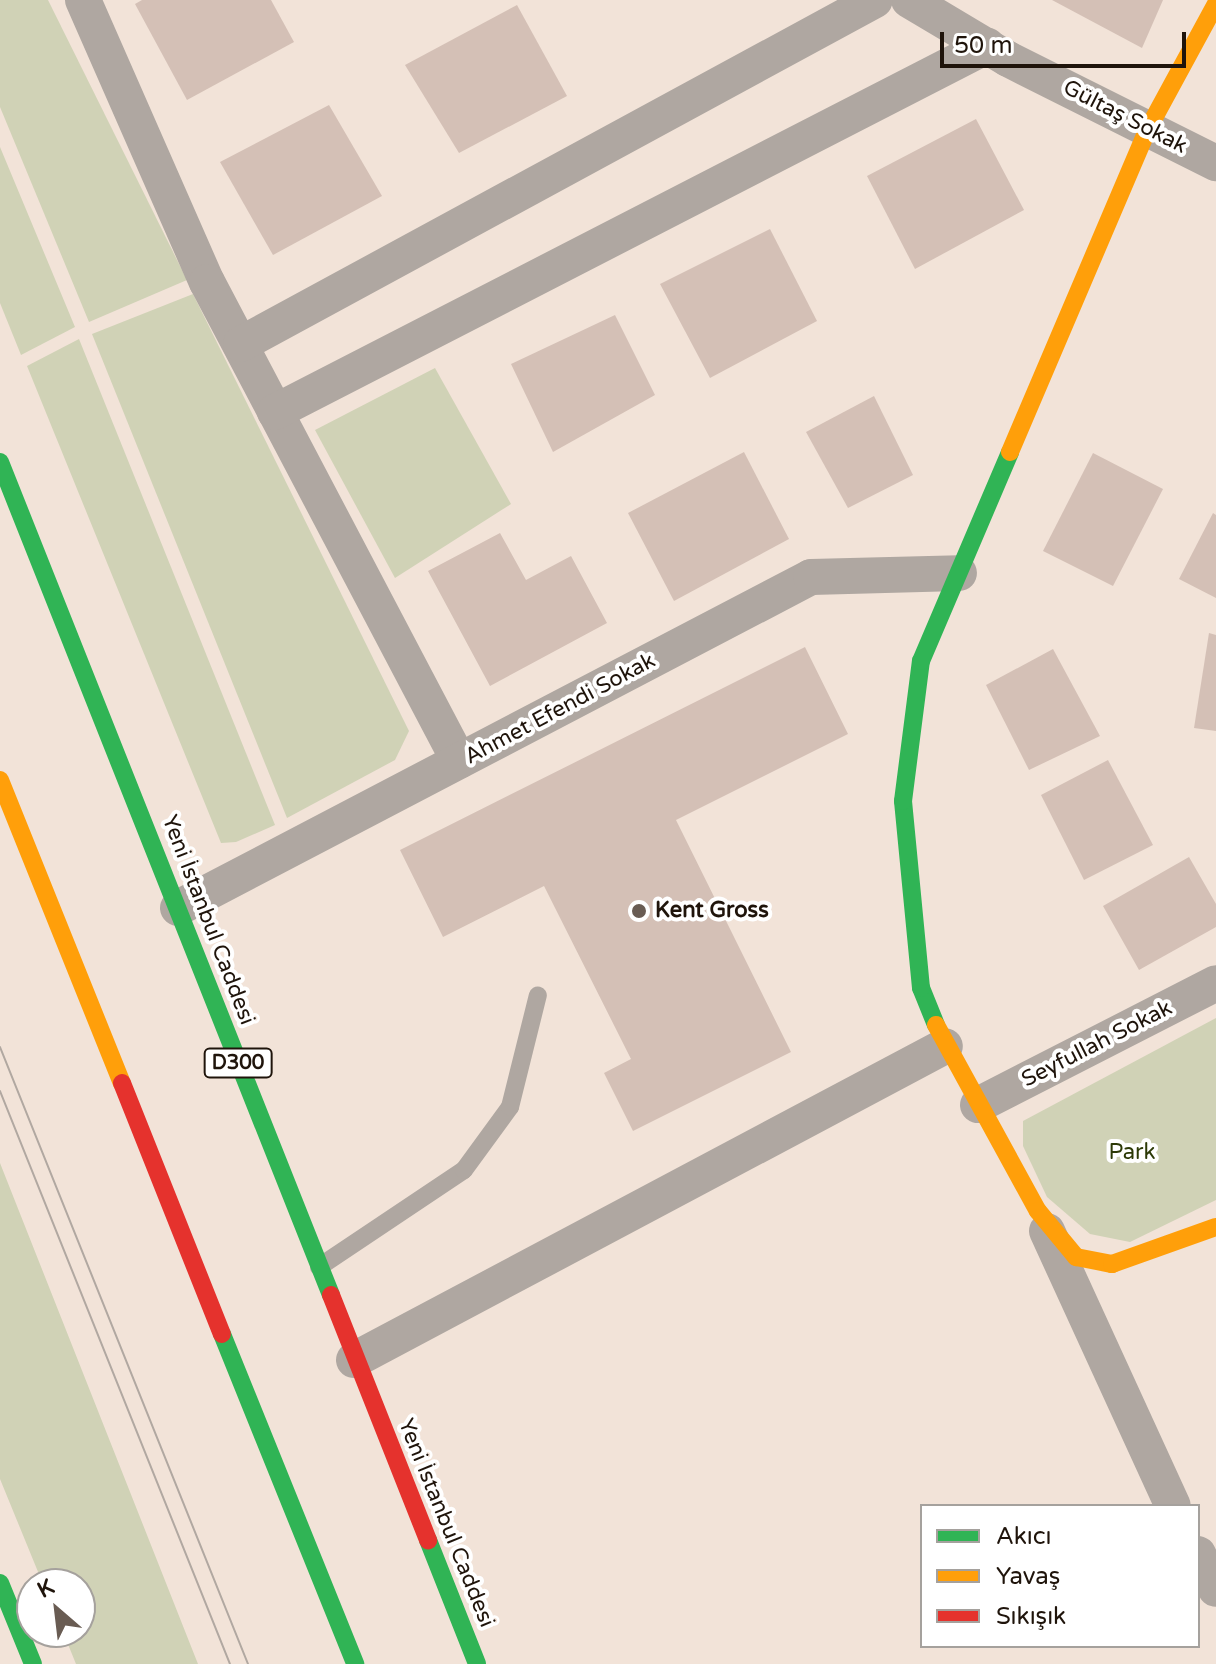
<!DOCTYPE html>
<html>
<head>
<meta charset="utf-8">
<style>
	body { margin:0 }
	#map { position:relative; width:1216px; height:1664px; overflow:hidden; background:#f2e3d8; font-family:"Varela Round",sans-serif }
	div>[style] { position:absolute }
	.green>* { inset:0; background:#d0d2b6 }
	.building>* { inset:0; background:#d4c0b6 }
	.lane>* { height:18px; margin:-9px; padding:0 9px; transform-origin:9px; border-radius:9px; background:#afa7a1 }
	.street>* { height:36px; margin:-18px; padding:0 18px; transform-origin:18px; border-radius:18px; background:#afa7a1 }
	.fast>* { height:18px; margin:-9px; padding:0 9px; transform-origin:9px; border-radius:9px; background:#30b455 }
	.slow>* { height:18px; margin:-9px; padding:0 9px; transform-origin:9px; border-radius:9px; background:#ff9f0a }
	.jam>* { height:18px; margin:-9px; padding:0 9px; transform-origin:9px; border-radius:9px; background:#e5322d }
	.tram>* { height:2px; margin:-1px; padding:0 1px; transform-origin:1px; border-radius:1px; background:#b1a8a1 }
	.dots>* { width:22px; height:22px; translate:-50% -50%; box-sizing:border-box; border:4px solid #fff; border-radius:50% }
	span { translate:-50% -50%; white-space:nowrap; text-align:center; line-height:1.15; -webkit-text-stroke:8px #fff; paint-order:stroke }
	.shield-label span { padding:2px 6px; background:#fff; border:2px solid; border-radius:6px; -webkit-text-stroke-width:0 }
	.shield-label { font-size:20px; color:#1f140b; font-weight:700 }
	.street-label { font-size:22px; color:#1f140b }
	.poi-label { font-size:22px; color:#1f140b; font-weight:700 }
	.left { translate:0 -50%; text-align:left }
	.park-label { font-size:22px; color:#2c3906 }
	.legend { position:absolute; left:920px; top:1504px; width:280px; height:144px; box-sizing:border-box; background:#fff; border:2px solid #a5a19d; margin:0; padding:10px 14px; list-style:none; font-size:24px; color:#1f140b }
	.legend li { display:flex; align-items:center; gap:16px; height:40px }
	.legend b { width:40px; border:2px solid #a5a19d }
	.north { position:absolute; left:16px; top:1568px; width:80px; height:80px; box-sizing:border-box; background:#fff; border:2px solid #a5a19d; border-radius:50%; rotate:332deg; font-size:22px; font-weight:700; line-height:32px; text-align:center; color:#1f140b }
	.north::after { content:''; display:block; margin:auto; width:28px; height:36px; background:#695c53; clip-path:polygon(50% 0,100% 100%,50% 72%,0 100%) }
	.scale { position:absolute; left:940px; top:32px; width:246px; height:36px; box-sizing:border-box; border:4px solid #1f140b; border-top:0; padding-left:10px; font-size:24px; line-height:28px; white-space:nowrap; color:#1f140b; -webkit-text-stroke:6px #fff; paint-order:stroke }
</style>
</head>
<body>
<div id="map">
	<div class="green">
		<i style="clip-path:polygon(0 0,48px 0,187px 280px,89px 322px,0 107px)"></i>
		<i style="clip-path:polygon(0 147px,75px 327px,21px 355px,0 303px)"></i>
		<i style="clip-path:polygon(193px 294px,409px 731px,395px 760px,287px 818px,92px 334px)"></i>
		<i style="clip-path:polygon(79px 339px,275px 825px,236px 842px,221px 843px,27px 366px)"></i>
		<i style="clip-path:polygon(435px 368px,511px 504px,395px 578px,315px 430px)"></i>
		<i style="clip-path:polygon(1216px 1018px,1216px 1200px,1130px 1242px,1090px 1234px,1047px 1197px,1023px 1146px,1023px 1121px)"></i>
		<i style="clip-path:polygon(0 1163px,198px 1664px,76px 1664px,63px 1632px,80px 1632px,80px 1584px,43px 1584px,0 1479px)"></i>
	</div>
	<div class="building">
		<i style="clip-path:polygon(142px 0,271px 0,294px 42px,187px 100px,135px 4px)"></i>
		<i style="clip-path:polygon(1052px 0,1163px 0,1142px 48px)"></i>
		<i style="clip-path:polygon(517px 5px,567px 96px,459px 153px,405px 65px)"></i>
		<i style="clip-path:polygon(329px 105px,382px 196px,273px 255px,220px 162px)"></i>
		<i style="clip-path:polygon(976px 119px,1024px 210px,915px 269px,867px 176px)"></i>
		<i style="clip-path:polygon(770px 229px,817px 321px,710px 378px,660px 284px)"></i>
		<i style="clip-path:polygon(615px 315px,655px 395px,553px 452px,511px 364px)"></i>
		<i style="clip-path:polygon(874px 396px,913px 475px,848px 508px,806px 432px)"></i>
		<i style="clip-path:polygon(744px 452px,789px 539px,674px 601px,628px 513px)"></i>
		<i style="clip-path:polygon(1093px 453px,1163px 489px,1113px 586px,1043px 551px)"></i>
		<i style="clip-path:polygon(1213px 513px,1216px 515px,1216px 598px,1179px 579px)"></i>
		<i style="clip-path:polygon(500px 533px,526px 580px,571px 556px,607px 623px,490px 686px,428px 571px)"></i>
		<i style="clip-path:polygon(1209px 633px,1216px 635px,1216px 731px,1194px 728px)"></i>
		<i style="clip-path:polygon(805px 647px,848px 734px,676px 820px,791px 1052px,633px 1131px,604px 1073px,631px 1059px,544px 886px,443px 937px,400px 850px)"></i>
		<i style="clip-path:polygon(1053px 649px,1100px 736px,1029px 770px,986px 685px)"></i>
		<i style="clip-path:polygon(1108px 760px,1153px 845px,1084px 880px,1041px 795px)"></i>
		<i style="clip-path:polygon(1189px 857px,1216px 904px,1216px 927px,1139px 970px,1103px 906px)"></i>
	</div>
	<div class="lane">
		<i style="left:319px;top:1267px;width:174px;rotate:-33.8deg"></i>
		<i style="left:464px;top:1170px;width:78px;rotate:-53.9deg"></i>
		<i style="left:510px;top:1107px;width:115px;rotate:-76deg"></i>
	</div>
	<div class="street">
		<i style="left:83px;top:0;width:308px;rotate:66.3deg"></i>
		<i style="left:207px;top:282px;width:541px;rotate:62.25deg"></i>
		<i style="left:909px;top:0;width:115px;rotate:30.8deg"></i>
		<i style="left:1008px;top:59px;width:233px;rotate:26.6deg"></i>
		<i style="left:241px;top:344px;width:721px;rotate:-28.48deg"></i>
		<i style="left:275px;top:412px;width:801px;rotate:-27.21deg"></i>
		<i style="left:178px;top:908px;width:714px;rotate:-27.61deg"></i>
		<i style="left:811px;top:577px;width:148px;rotate:-1.5deg"></i>
		<i style="left:978px;top:1105px;width:267px;rotate:-27.1deg"></i>
		<i style="left:1047px;top:1231px;width:302px;rotate:65.4deg"></i>
		<i style="left:354px;top:1360px;width:669px;rotate:-27.98deg"></i>
		<i style="left:1198px;top:1554px;width:39px;rotate:63deg"></i>
	</div>
	<div class="fast">
		<i style="left:0;top:462px;width:896px;rotate:68.33deg"></i>
		<i style="left:936px;top:1025px;width:40px;rotate:-112deg"></i>
		<i style="left:921px;top:988px;width:188px;rotate:-95.5deg"></i>
		<i style="left:903px;top:801px;width:141px;rotate:-82.7deg"></i>
		<i style="left:921px;top:661px;width:227px;rotate:-66.9deg"></i>
		<i style="left:222px;top:1334px;width:356px;rotate:68deg"></i>
		<i style="left:428px;top:1540px;width:133px;rotate:68.4deg"></i>
		<i style="left:0;top:1583px;width:87px;rotate:67.8deg"></i>
	</div>
	<div class="slow">
		<i style="left:1010px;top:452px;width:351px;rotate:-66.9deg"></i>
		<i style="left:1148px;top:129px;width:142px;rotate:-61.5deg"></i>
		<i style="left:0;top:780px;width:327px;rotate:68.1deg"></i>
		<i style="left:936px;top:1025px;width:212px;rotate:61.3deg"></i>
		<i style="left:1038px;top:1211px;width:60px;rotate:50.4deg"></i>
		<i style="left:1076px;top:1257px;width:37px;rotate:11deg"></i>
		<i style="left:1112px;top:1264px;width:110px;rotate:-19.6deg"></i>
	</div>
	<div class="jam">
		<i style="left:122px;top:1083px;width:270px;rotate:68.3deg"></i>
		<i style="left:331px;top:1295px;width:264px;rotate:68.4deg"></i>
	</div>
	<div class="tram">
		<i style="left:0;top:1047px;width:665px;rotate:68.1deg"></i>
		<i style="left:0;top:1091px;width:617px;rotate:68.13deg"></i>
	</div>
	<div class="dots">
		<i style="left:639px;top:911px;background:#695c53"></i>
	</div>
	<div class="shield-label">
		<span style="left:238px;top:1063px">D300</span>
	</div>
	<div class="street-label">
		<span style="left:1125px;top:117px;rotate:27deg">Gültaş Sokak</span>
		<span style="left:560px;top:709px;rotate:-28deg">Ahmet Efendi Sokak</span>
		<span style="left:208px;top:920px;rotate:69deg">Yeni İstanbul Caddesi</span>
		<span style="left:1097px;top:1044px;rotate:-27deg">Seyfullah Sokak</span>
		<span style="left:446px;top:1523px;rotate:68deg">Yeni İstanbul Caddesi</span>
	</div>
	<div class="poi-label">
		<span class="left" style="left:655px;top:911px">Kent Gross</span>
	</div>
	<div class="park-label">
		<span style="left:1132px;top:1153px">Park</span>
	</div>
	<ul class="legend">
	<li><b style="height:10px;background:#30b455"></b>Akıcı</li>
	<li><b style="height:10px;background:#ff9f0a"></b>Yavaş</li>
	<li><b style="height:10px;background:#e5322d"></b>Sıkışık</li>
	</ul>
	<div class="north">K</div>
	<div class="scale">50 m</div>
</div>
</body>
</html>
